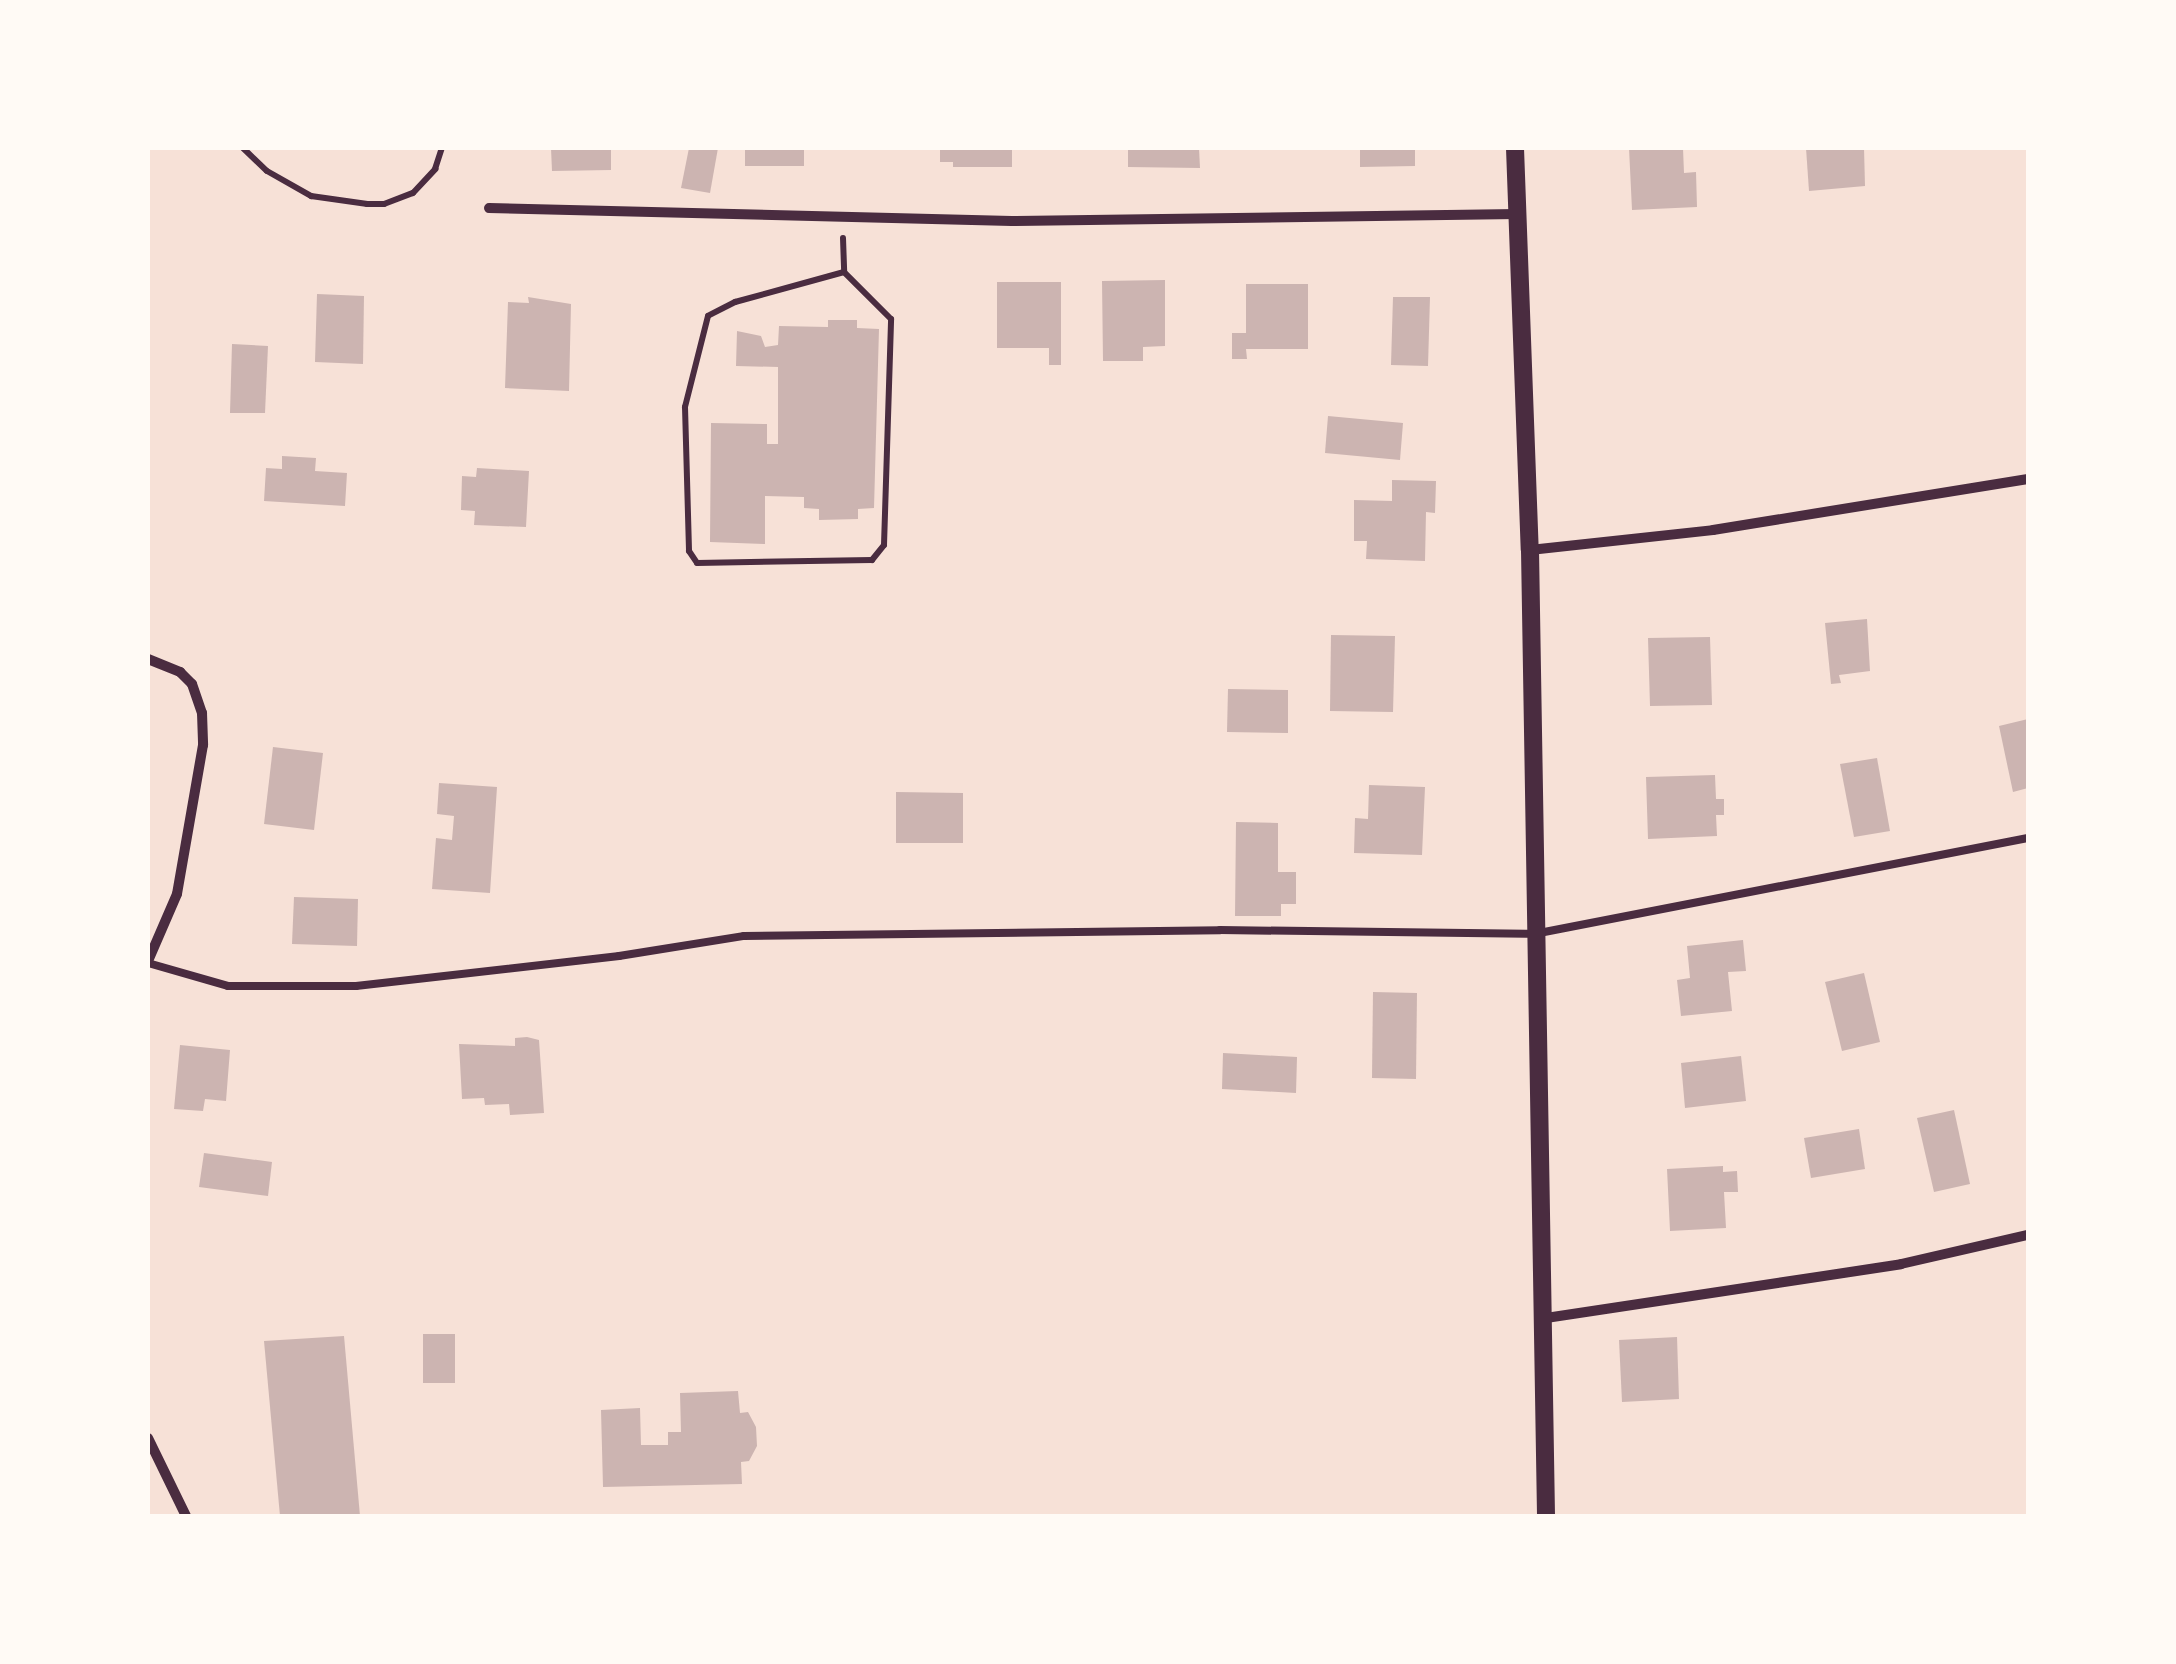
<!DOCTYPE html>
<html>
<head>
<meta charset="utf-8">
<style>
	body { margin:0 }
	#map { position:relative; width:2176px; height:1664px; overflow:hidden; background:#f7e1d7; font-family:"Work Sans",sans-serif }
	div>[style] { position:absolute }
	.building>* { inset:0; background:#ccb4b1 }
	.path>* { height:6px; margin:-3px; padding:0 3px; transform-origin:3px; border-radius:3px; background:#4a2c40 }
	.service>* { height:8px; margin:-4px; padding:0 4px; transform-origin:4px; border-radius:4px; background:#4a2c40 }
	.minor>* { height:10px; margin:-5px; padding:0 5px; transform-origin:5px; border-radius:5px; background:#4a2c40 }
	.tertiary>* { height:18px; margin:-9px; padding:0 9px; transform-origin:9px; border-radius:9px; background:#4a2c40 }
	span { translate:-50% -50%; white-space:nowrap; text-align:center; line-height:1.15; -webkit-text-stroke:10px #fffaf5; paint-order:stroke }
	.frame { position:absolute; inset:0; border:150px solid #fffaf5; pointer-events:none }
</style>
</head>
<body>
<div id="map">
	<div class="building">
		<i style="clip-path:polygon(551px 148px,611px 148px,611px 170px,552px 171px)"></i>
		<i style="clip-path:polygon(689px 148px,718px 148px,710px 193px,681px 188px)"></i>
		<i style="clip-path:polygon(745px 148px,804px 148px,804px 166px,745px 166px)"></i>
		<i style="clip-path:polygon(940px 148px,1012px 148px,1012px 167px,953px 167px,953px 162px,940px 162px)"></i>
		<i style="clip-path:polygon(1128px 148px,1199px 148px,1200px 168px,1128px 167px)"></i>
		<i style="clip-path:polygon(1360px 148px,1415px 148px,1415px 166px,1360px 167px)"></i>
		<i style="clip-path:polygon(1629px 148px,1683px 148px,1684px 173px,1696px 172px,1697px 207px,1632px 210px)"></i>
		<i style="clip-path:polygon(1806px 148px,1864px 148px,1865px 186px,1809px 191px)"></i>
		<i style="clip-path:polygon(1165px 280px,1165px 346px,1143px 347px,1143px 361px,1103px 361px,1102px 281px)"></i>
		<i style="clip-path:polygon(997px 282px,1061px 282px,1061px 365px,1049px 365px,1049px 348px,997px 348px)"></i>
		<i style="clip-path:polygon(1246px 284px,1308px 284px,1308px 349px,1246px 349px,1247px 359px,1232px 359px,1232px 333px,1246px 333px)"></i>
		<i style="clip-path:polygon(317px 294px,364px 296px,363px 364px,315px 362px)"></i>
		<i style="clip-path:polygon(528px 297px,571px 304px,569px 391px,505px 388px,508px 302px,529px 303px)"></i>
		<i style="clip-path:polygon(1393px 297px,1430px 297px,1428px 366px,1391px 365px)"></i>
		<i style="clip-path:polygon(828px 320px,857px 320px,857px 328px,879px 329px,874px 508px,858px 509px,858px 519px,819px 520px,819px 509px,804px 508px,804px 497px,765px 496px,765px 544px,710px 542px,711px 423px,767px 424px,767px 444px,778px 444px,778px 367px,736px 366px,737px 331px,761px 336px,765px 347px,778px 345px,779px 326px,828px 327px)"></i>
		<i style="clip-path:polygon(232px 344px,268px 346px,265px 413px,230px 413px)"></i>
		<i style="clip-path:polygon(1328px 416px,1403px 423px,1400px 460px,1325px 453px)"></i>
		<i style="clip-path:polygon(282px 456px,316px 458px,315px 471px,347px 473px,345px 506px,264px 501px,266px 468px,282px 469px)"></i>
		<i style="clip-path:polygon(477px 468px,529px 471px,526px 527px,474px 525px,475px 511px,461px 510px,462px 476px,476px 477px)"></i>
		<i style="clip-path:polygon(1392px 480px,1436px 481px,1435px 513px,1426px 512px,1425px 561px,1366px 559px,1367px 541px,1354px 541px,1354px 500px,1392px 501px)"></i>
		<i style="clip-path:polygon(1867px 619px,1870px 671px,1839px 675px,1841px 683px,1831px 684px,1825px 623px)"></i>
		<i style="clip-path:polygon(1331px 635px,1395px 636px,1393px 712px,1330px 711px)"></i>
		<i style="clip-path:polygon(1710px 637px,1712px 705px,1650px 706px,1648px 638px)"></i>
		<i style="clip-path:polygon(1228px 689px,1288px 690px,1288px 733px,1227px 732px)"></i>
		<i style="clip-path:polygon(2028px 719px,2028px 788px,2013px 792px,1999px 726px)"></i>
		<i style="clip-path:polygon(273px 747px,323px 753px,314px 830px,264px 824px)"></i>
		<i style="clip-path:polygon(1877px 758px,1890px 831px,1854px 837px,1840px 764px)"></i>
		<i style="clip-path:polygon(1715px 775px,1716px 799px,1724px 799px,1724px 815px,1716px 815px,1717px 836px,1648px 839px,1646px 777px)"></i>
		<i style="clip-path:polygon(439px 783px,497px 787px,490px 893px,432px 889px,436px 838px,452px 840px,454px 816px,437px 814px)"></i>
		<i style="clip-path:polygon(1369px 785px,1425px 787px,1422px 855px,1354px 853px,1355px 818px,1368px 819px)"></i>
		<i style="clip-path:polygon(896px 792px,963px 793px,963px 843px,896px 843px)"></i>
		<i style="clip-path:polygon(1236px 822px,1278px 823px,1278px 872px,1296px 872px,1296px 904px,1281px 904px,1281px 916px,1235px 916px)"></i>
		<i style="clip-path:polygon(294px 897px,358px 899px,357px 946px,292px 944px)"></i>
		<i style="clip-path:polygon(1743px 940px,1746px 971px,1728px 972px,1732px 1011px,1681px 1016px,1677px 980px,1690px 978px,1687px 946px)"></i>
		<i style="clip-path:polygon(1864px 973px,1880px 1042px,1842px 1051px,1825px 982px)"></i>
		<i style="clip-path:polygon(1373px 992px,1417px 993px,1416px 1079px,1372px 1078px)"></i>
		<i style="clip-path:polygon(527px 1037px,539px 1040px,544px 1113px,510px 1115px,509px 1104px,485px 1105px,484px 1098px,462px 1099px,459px 1044px,515px 1046px,515px 1038px)"></i>
		<i style="clip-path:polygon(180px 1045px,230px 1050px,226px 1101px,205px 1099px,203px 1111px,174px 1109px)"></i>
		<i style="clip-path:polygon(1223px 1053px,1297px 1057px,1296px 1093px,1222px 1089px)"></i>
		<i style="clip-path:polygon(1741px 1056px,1746px 1101px,1685px 1108px,1681px 1063px)"></i>
		<i style="clip-path:polygon(1954px 1110px,1970px 1184px,1934px 1192px,1917px 1118px)"></i>
		<i style="clip-path:polygon(1859px 1129px,1865px 1169px,1811px 1178px,1804px 1138px)"></i>
		<i style="clip-path:polygon(204px 1153px,272px 1162px,268px 1196px,199px 1187px)"></i>
		<i style="clip-path:polygon(1723px 1166px,1723px 1172px,1737px 1171px,1738px 1192px,1724px 1192px,1726px 1228px,1670px 1231px,1667px 1169px)"></i>
		<i style="clip-path:polygon(423px 1334px,455px 1334px,455px 1383px,423px 1383px)"></i>
		<i style="clip-path:polygon(344px 1336px,360px 1516px,280px 1516px,264px 1341px)"></i>
		<i style="clip-path:polygon(1677px 1337px,1679px 1399px,1622px 1402px,1619px 1340px)"></i>
		<i style="clip-path:polygon(738px 1391px,740px 1413px,748px 1412px,756px 1427px,757px 1446px,749px 1461px,741px 1462px,742px 1484px,603px 1487px,601px 1410px,640px 1408px,641px 1445px,668px 1445px,668px 1432px,681px 1432px,680px 1393px)"></i>
	</div>
	<div class="path">
		<i style="left:243px;top:148px;width:33px;rotate:44deg"></i>
		<i style="left:267px;top:171px;width:51px;rotate:29.6deg"></i>
		<i style="left:311px;top:196px;width:57px;rotate:8.1deg"></i>
		<i style="left:367px;top:204px;width:17px"></i>
		<i style="left:384px;top:204px;width:31px;rotate:-21deg"></i>
		<i style="left:413px;top:193px;width:33px;rotate:-47deg"></i>
		<i style="left:435px;top:169px;width:22px;rotate:-72deg"></i>
		<i style="left:843px;top:238px;width:34px;rotate:88deg"></i>
		<i style="left:844px;top:272px;width:113px;rotate:164.6deg"></i>
		<i style="left:735px;top:302px;width:30px;rotate:153deg"></i>
		<i style="left:708px;top:316px;width:94px;rotate:104.2deg"></i>
		<i style="left:685px;top:407px;width:144px;rotate:88.4deg"></i>
		<i style="left:689px;top:551px;width:14px;rotate:56deg"></i>
		<i style="left:697px;top:563px;width:175px;rotate:-1deg"></i>
		<i style="left:872px;top:560px;width:19px;rotate:-51deg"></i>
		<i style="left:884px;top:545px;width:226px;rotate:-88.2deg"></i>
		<i style="left:891px;top:319px;width:66px;rotate:-135deg"></i>
	</div>
	<div class="service">
		<i style="left:148px;top:963px;width:83px;rotate:16deg"></i>
		<i style="left:228px;top:986px;width:128px"></i>
		<i style="left:356px;top:986px;width:265px;rotate:-6.5deg"></i>
		<i style="left:619px;top:956px;width:127px;rotate:-9.1deg"></i>
		<i style="left:744px;top:936px;width:476px;rotate:-0.7deg"></i>
		<i style="left:1220px;top:930px;width:314px;rotate:0.7deg"></i>
		<i style="left:1534px;top:934px;width:503px;rotate:-11deg"></i>
	</div>
	<div class="minor">
		<i style="left:489px;top:208px;width:523px;rotate:1.42deg"></i>
		<i style="left:1012px;top:221px;width:505px;rotate:-0.79deg"></i>
		<i style="left:1530px;top:550px;width:184px;rotate:-6.2deg"></i>
		<i style="left:1713px;top:530px;width:319px;rotate:-9.2deg"></i>
		<i style="left:148px;top:659px;width:35px;rotate:22deg"></i>
		<i style="left:180px;top:672px;width:17px;rotate:45deg"></i>
		<i style="left:192px;top:684px;width:31px;rotate:71deg"></i>
		<i style="left:202px;top:713px;width:32px;rotate:88deg"></i>
		<i style="left:203px;top:745px;width:151px;rotate:99.9deg"></i>
		<i style="left:177px;top:894px;width:73px;rotate:113.4deg"></i>
		<i style="left:1546px;top:1318px;width:359px;rotate:-8.6deg"></i>
		<i style="left:1901px;top:1264px;width:130px;rotate:-12.9deg"></i>
		<i style="left:148px;top:1438px;width:87px;rotate:64deg"></i>
	</div>
	<div class="tertiary">
		<i style="left:1515px;top:148px;width:402px;rotate:87.9deg"></i>
		<i style="left:1530px;top:550px;width:966px;rotate:89.05deg"></i>
	</div>
	<div class="frame"></div>
</div>
</body>
</html>
